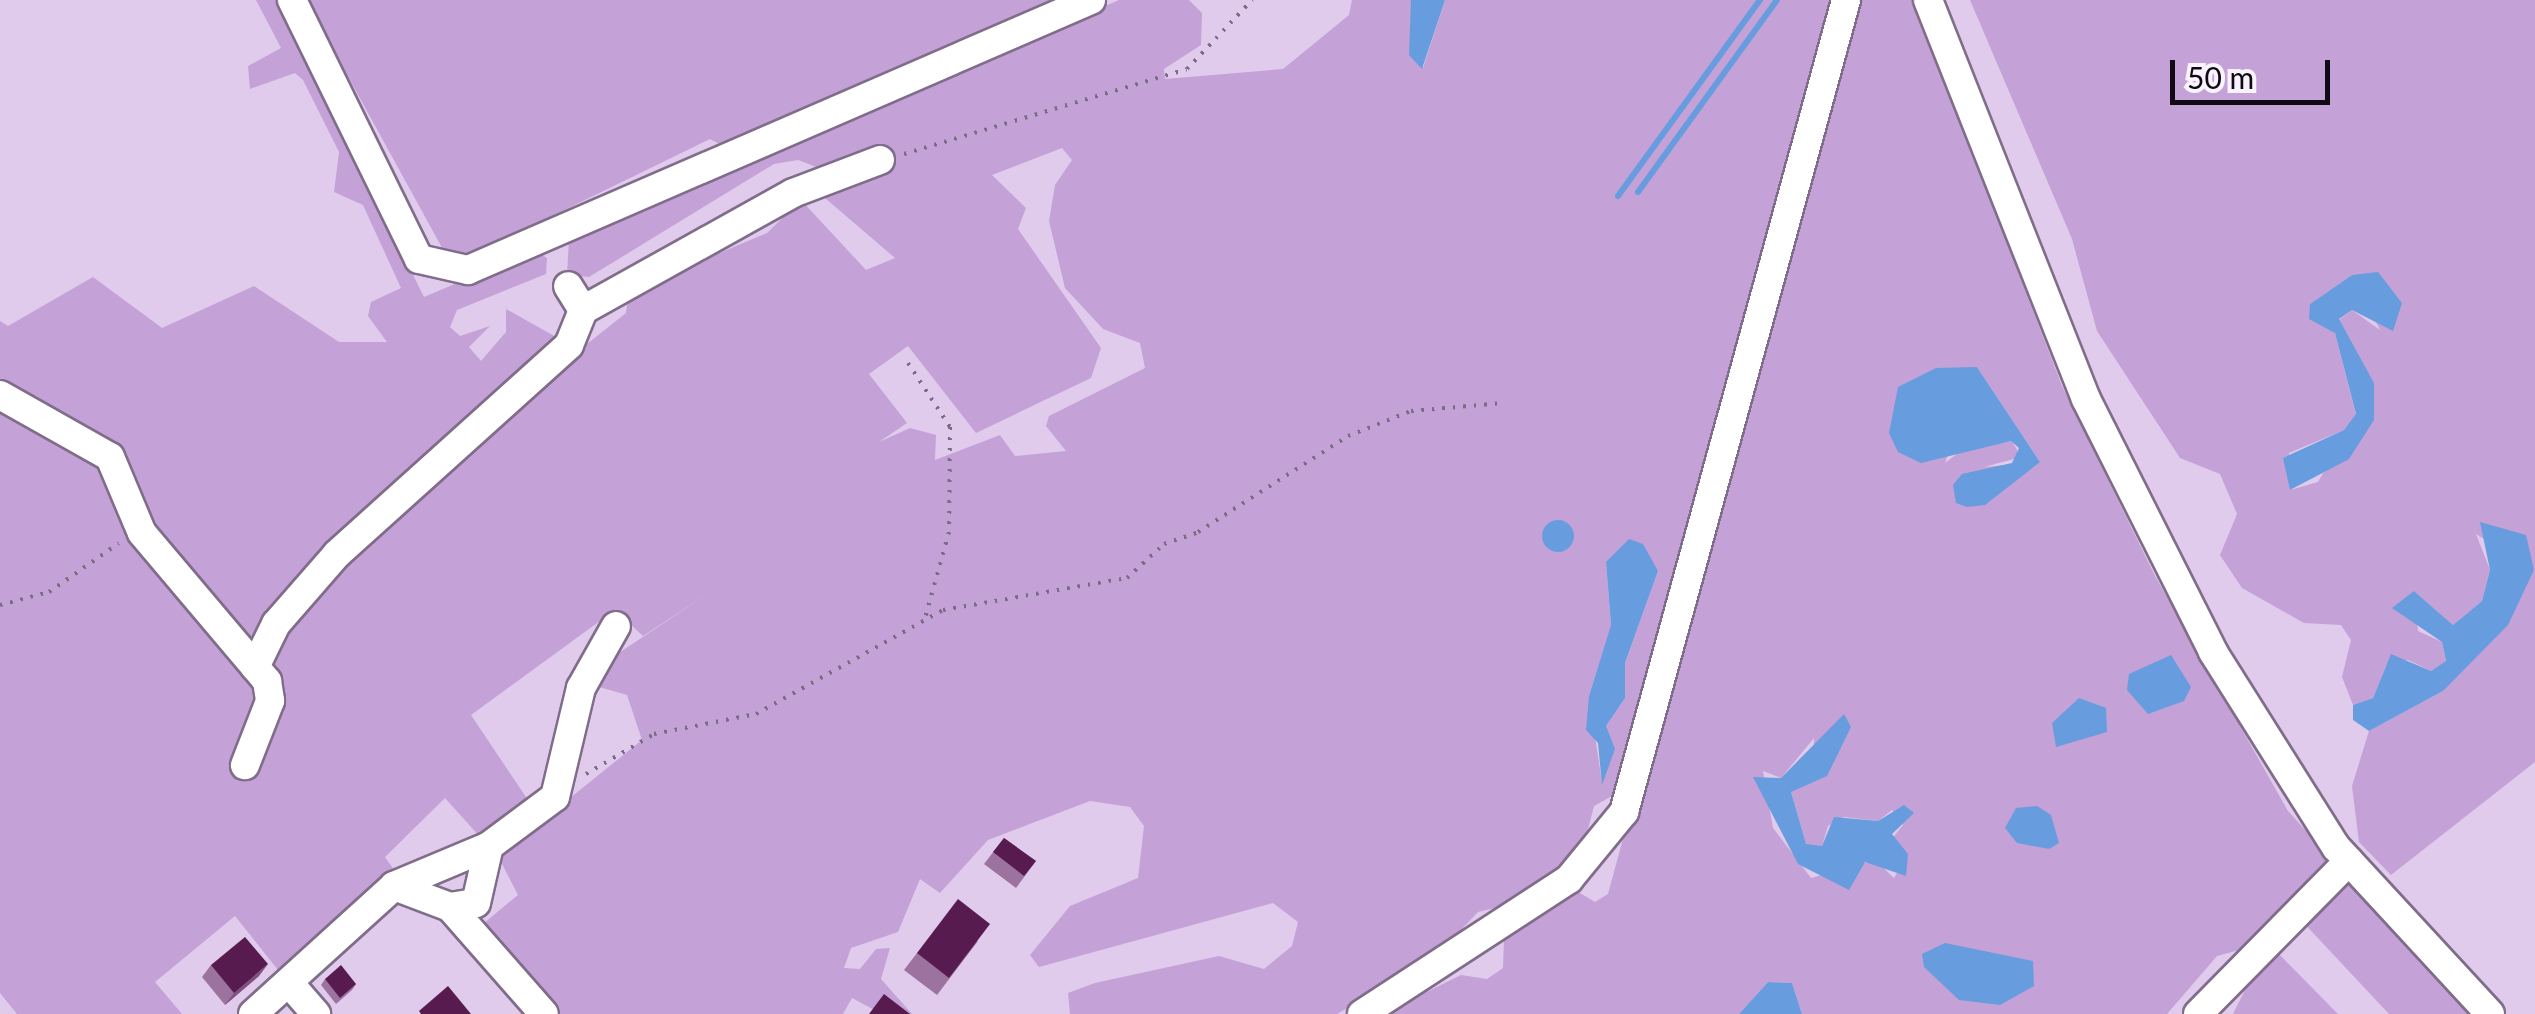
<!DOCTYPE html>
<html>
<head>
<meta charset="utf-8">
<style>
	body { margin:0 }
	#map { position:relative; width:2535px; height:1014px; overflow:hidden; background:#e0cbec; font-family:Lato,sans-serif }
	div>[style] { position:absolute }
	.green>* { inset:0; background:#c4a1d7 }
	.water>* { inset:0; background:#679dde }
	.round { border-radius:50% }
	.stream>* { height:6px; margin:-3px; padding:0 3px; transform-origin:3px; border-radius:3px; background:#679dde }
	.path>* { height:4px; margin-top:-2px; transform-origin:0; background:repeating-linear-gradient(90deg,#7a6c82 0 2.5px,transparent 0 10.5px) }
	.roads { filter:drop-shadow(2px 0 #806d8a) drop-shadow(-2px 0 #806d8a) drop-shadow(0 2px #806d8a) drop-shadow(0 -2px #806d8a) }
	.minor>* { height:28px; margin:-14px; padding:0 14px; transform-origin:14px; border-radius:14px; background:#fff }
	.wall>* { inset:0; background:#9c739e }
	.shaded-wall>* { inset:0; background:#80507e }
	.building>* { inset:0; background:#571b4f }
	span { translate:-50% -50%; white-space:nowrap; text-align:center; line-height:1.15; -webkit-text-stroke:10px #f9f3fd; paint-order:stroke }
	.scale { position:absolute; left:2170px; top:60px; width:160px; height:45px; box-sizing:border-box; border:5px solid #110a15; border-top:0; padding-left:12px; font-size:30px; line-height:35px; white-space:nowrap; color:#110a15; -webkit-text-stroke:8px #f9f3fd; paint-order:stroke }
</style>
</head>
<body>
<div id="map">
	<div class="green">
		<i style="clip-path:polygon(evenodd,256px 0,277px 0,424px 297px,535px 250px,547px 258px,546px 274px,457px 310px,450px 327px,460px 336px,490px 326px,469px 347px,481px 361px,506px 332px,506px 309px,556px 337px,491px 404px,499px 414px,626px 313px,629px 291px,767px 233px,801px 200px,866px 270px,895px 258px,811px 186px,819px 168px,798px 160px,774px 164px,589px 277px,567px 275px,569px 239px,1119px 0,1189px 0,1202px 13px,1201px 45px,1164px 69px,1165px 79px,1283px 69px,1349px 15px,1352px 0,1411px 0,1423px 68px,1445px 0,1834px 0,1621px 791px,1594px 806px,1580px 861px,1512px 904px,1478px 912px,1439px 953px,1337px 1014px,1070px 1014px,1068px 993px,1095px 983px,1219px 956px,1264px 969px,1292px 946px,1298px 922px,1273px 903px,1039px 967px,1030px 955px,1070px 906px,1138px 878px,1144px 826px,1130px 807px,1090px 801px,988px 840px,940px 893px,920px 879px,898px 932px,851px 948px,844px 968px,860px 969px,876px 949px,890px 948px,881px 979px,912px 1014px,882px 1014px,852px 998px,843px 1014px,556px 1014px,478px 928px,518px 895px,498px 856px,642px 740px,627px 695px,599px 687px,592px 671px,710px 592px,643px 636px,615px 610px,471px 715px,530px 803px,481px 838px,445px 798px,385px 857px,399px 877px,286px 980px,235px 916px,155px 982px,182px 1014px,17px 1014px,0 993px,0 321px,8px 326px,93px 277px,162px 328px,254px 286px,339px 342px,387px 342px,368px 316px,371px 302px,401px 288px,363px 205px,334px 192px,339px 152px,303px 80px,295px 73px,250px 89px,248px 66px,281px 48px,256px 0,1062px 148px,1072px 160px,1055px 185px,1049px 221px,1065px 288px,1103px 329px,1140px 343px,1145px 368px,1049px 416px,1046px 426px,1066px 451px,1015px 456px,1000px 435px,935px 460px,936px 435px,910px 428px,879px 442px,907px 423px,869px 374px,908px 346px,976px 433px,1091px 378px,1101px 348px,1018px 229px,1026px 208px,992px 175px,1062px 148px,256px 0,1606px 562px,1658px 571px,1625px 663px,1625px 698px,1606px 726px,1602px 783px,1589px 696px,1611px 626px,1606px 562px)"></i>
		<i style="clip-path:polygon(306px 0,1050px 0,727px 148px,710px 139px,474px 254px,446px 255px)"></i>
		<i style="clip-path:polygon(evenodd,1851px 0,1914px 0,2062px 386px,2154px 574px,2288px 811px,2473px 1014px,2389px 1014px,2300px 919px,2278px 913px,2263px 925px,2278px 953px,2338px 1014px,2233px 1014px,2254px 972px,2239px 950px,2217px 956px,2167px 1014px,1802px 1014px,1792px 983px,1768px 982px,1739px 1014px,1382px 1014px,1461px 975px,1487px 979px,1503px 968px,1504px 939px,1545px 902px,1575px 890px,1595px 902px,1608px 894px,1851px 0,1977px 367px,2040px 462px,1984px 467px,2021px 457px,2012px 441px,1965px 448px,1945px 463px,1977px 367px,1851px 0,1814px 738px,1813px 779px,1791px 792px,1806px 845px,1822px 846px,1828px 826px,1844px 817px,1878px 821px,1892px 810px,1903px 825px,1891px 840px,1908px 854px,1894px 878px,1875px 860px,1811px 878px,1773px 828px,1763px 771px,1781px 778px,1814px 738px)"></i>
		<i style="clip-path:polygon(evenodd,1970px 0,2535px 0,2535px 762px,2391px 875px,2359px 842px,2352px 786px,2369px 731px,2443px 691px,2534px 570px,2476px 534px,2490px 570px,2482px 601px,2453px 625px,2414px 591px,2418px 631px,2442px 642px,2446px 662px,2431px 671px,2408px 660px,2386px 666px,2373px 698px,2353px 705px,2342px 677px,2351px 640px,2341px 625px,2304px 623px,2242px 588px,2220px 555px,2237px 514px,2220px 474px,2180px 458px,2097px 331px,2072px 239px,1970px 0,2352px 275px,2380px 330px,2352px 310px,2339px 320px,2374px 384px,2318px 482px,2290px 490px,2289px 453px,2344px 430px,2356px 415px,2335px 333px,2310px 304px,2352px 275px)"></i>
	</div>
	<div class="water">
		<i style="clip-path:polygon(1411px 0,1445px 0,1422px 69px,1409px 55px)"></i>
		<i style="clip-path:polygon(2378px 272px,2402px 303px,2393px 331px,2352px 310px,2339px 319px,2374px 383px,2374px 420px,2349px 459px,2290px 490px,2283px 458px,2344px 430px,2356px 414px,2335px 333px,2309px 319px,2310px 304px,2352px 275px)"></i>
		<i style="clip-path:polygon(1977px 367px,2040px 462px,1985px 505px,1967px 507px,1956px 503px,1953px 485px,1962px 474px,2012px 463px,2019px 448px,2011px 441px,1921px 463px,1898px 452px,1889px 433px,1898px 387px,1936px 368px)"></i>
		<i class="round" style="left:1542px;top:520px;width:32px;height:32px"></i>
		<i style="clip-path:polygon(2480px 522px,2526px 535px,2534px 570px,2508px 625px,2443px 691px,2369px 731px,2353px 720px,2353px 705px,2373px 698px,2391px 654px,2431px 671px,2446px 661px,2442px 642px,2392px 608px,2414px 591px,2453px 625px,2482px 601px,2490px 570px)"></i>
		<i style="clip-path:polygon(1629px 539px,1643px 544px,1658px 571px,1625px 663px,1625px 698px,1606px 726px,1615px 749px,1602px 785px,1598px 743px,1586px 730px,1589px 696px,1611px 625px,1606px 562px)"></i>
		<i style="clip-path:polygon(2171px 655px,2191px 687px,2184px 701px,2148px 714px,2127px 690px,2129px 674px)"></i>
		<i style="clip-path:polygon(2079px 698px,2106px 708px,2107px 732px,2056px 747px,2052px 723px)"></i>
		<i style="clip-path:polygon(1844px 714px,1851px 727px,1827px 776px,1791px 792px,1806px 844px,1822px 846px,1834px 817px,1878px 821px,1904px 805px,1914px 813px,1892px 834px,1908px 854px,1906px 876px,1865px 862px,1849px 890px,1798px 864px,1753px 777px,1781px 778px)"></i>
		<i style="clip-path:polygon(2037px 806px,2051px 815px,2059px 843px,2049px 849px,2017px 843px,2005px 828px,2016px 808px)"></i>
		<i style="clip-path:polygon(1945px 943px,2033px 961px,2034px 986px,2000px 1005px,1959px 1000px,1924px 967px,1922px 954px)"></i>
		<i style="clip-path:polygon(1768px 982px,1792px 983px,1802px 1014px,1739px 1014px)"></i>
	</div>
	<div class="stream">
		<i style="left:1638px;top:192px;width:237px;rotate:-54.1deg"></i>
		<i style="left:1618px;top:196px;width:242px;rotate:-54.1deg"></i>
	</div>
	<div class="path">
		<i style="left:904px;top:154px;width:295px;rotate:-16.7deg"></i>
		<i style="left:1187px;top:69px;width:95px;rotate:-46.7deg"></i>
		<i style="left:908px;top:363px;width:77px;rotate:56.7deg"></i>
		<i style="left:950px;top:427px;width:105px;rotate:90.5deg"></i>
		<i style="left:949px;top:532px;width:89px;rotate:105.6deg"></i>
		<i style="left:0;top:605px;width:51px;rotate:-14.9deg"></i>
		<i style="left:49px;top:592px;width:85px;rotate:-35deg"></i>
		<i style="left:586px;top:774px;width:79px;rotate:-30.5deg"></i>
		<i style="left:654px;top:734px;width:104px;rotate:-11.1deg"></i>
		<i style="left:756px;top:714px;width:214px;rotate:-29.1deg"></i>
		<i style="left:943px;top:610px;width:187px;rotate:-9.9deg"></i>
		<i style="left:1127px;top:578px;width:50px;rotate:-42.6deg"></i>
		<i style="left:1164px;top:544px;width:36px;rotate:-19deg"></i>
		<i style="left:1198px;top:532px;width:178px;rotate:-32.6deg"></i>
		<i style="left:1348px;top:436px;width:68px;rotate:-21.6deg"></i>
		<i style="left:1411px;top:411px;width:92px;rotate:-5deg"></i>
	</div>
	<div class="roads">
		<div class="minor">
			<i style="left:292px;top:0;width:288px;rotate:63.9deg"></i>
			<i style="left:419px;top:259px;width:50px;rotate:12.7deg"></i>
			<i style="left:468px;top:270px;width:679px;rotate:-23.43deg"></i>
			<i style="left:1928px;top:0;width:429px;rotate:68.4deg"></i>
			<i style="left:2086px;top:399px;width:283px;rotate:63.3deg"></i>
			<i style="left:2213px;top:652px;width:231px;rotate:57.8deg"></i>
			<i style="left:2336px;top:847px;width:227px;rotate:47.3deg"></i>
			<i style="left:583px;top:310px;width:240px;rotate:-29.1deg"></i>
			<i style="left:793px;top:193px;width:93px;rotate:-20.8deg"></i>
			<i style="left:0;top:395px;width:126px;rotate:29.4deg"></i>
			<i style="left:110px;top:457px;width:82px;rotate:67.2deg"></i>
			<i style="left:142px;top:533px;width:194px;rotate:49.8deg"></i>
			<i style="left:267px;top:681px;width:20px;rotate:81deg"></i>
			<i style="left:270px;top:701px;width:69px;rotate:111.3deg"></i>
			<i style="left:255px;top:667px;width:48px;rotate:-64deg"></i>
			<i style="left:276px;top:624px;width:93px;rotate:-48.9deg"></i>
			<i style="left:337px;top:554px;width:312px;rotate:-42deg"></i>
			<i style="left:569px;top:345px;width:38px;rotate:-68deg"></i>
			<i style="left:583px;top:310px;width:28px;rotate:-122deg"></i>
			<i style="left:394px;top:886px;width:103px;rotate:-22.8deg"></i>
			<i style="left:450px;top:907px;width:26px;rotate:-9deg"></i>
			<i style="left:476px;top:903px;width:58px;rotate:-77.2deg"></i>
			<i style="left:489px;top:846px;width:82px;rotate:-36.6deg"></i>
			<i style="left:555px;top:797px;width:112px;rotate:-76.6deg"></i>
			<i style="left:581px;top:688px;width:71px;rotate:-60.6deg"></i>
			<i style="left:290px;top:984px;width:40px;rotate:49deg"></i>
			<i style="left:253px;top:1014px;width:190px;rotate:-42.2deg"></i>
			<i style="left:394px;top:886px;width:60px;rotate:20.6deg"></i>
			<i style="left:450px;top:907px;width:142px;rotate:48.7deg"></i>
			<i style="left:1362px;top:1014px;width:247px;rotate:-33.1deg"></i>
			<i style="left:1569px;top:879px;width:87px;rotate:-50.6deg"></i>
			<i style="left:1624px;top:812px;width:842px;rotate:-74.71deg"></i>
			<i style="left:2198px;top:1014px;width:215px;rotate:-45.4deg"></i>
		</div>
	</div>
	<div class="wall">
		<i style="clip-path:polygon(1004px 838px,1036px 861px,1016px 888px,984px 864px)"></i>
		<i style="clip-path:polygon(978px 941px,937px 995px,904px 970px,917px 953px)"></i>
		<i style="clip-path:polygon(211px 965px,259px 976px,225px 1005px,202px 977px)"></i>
		<i style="clip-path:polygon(325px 979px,356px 984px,352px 990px,336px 1004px,321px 985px)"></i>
	</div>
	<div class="shaded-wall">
		<i style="clip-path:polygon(268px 964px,259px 976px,225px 1005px,234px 993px)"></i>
	</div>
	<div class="building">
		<i style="clip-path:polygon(1004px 838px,1036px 861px,1024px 876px,993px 852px)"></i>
		<i style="clip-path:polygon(958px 899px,990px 924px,949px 978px,917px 953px)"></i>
		<i style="clip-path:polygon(245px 937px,268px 964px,234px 993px,211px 965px)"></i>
		<i style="clip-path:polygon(341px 965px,356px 984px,340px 998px,325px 979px)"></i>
		<i style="clip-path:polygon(448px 986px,471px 1014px,421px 1014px,419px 1011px)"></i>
		<i style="clip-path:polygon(884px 994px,910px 1014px,869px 1014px)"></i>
	</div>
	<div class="scale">50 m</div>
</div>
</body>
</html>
